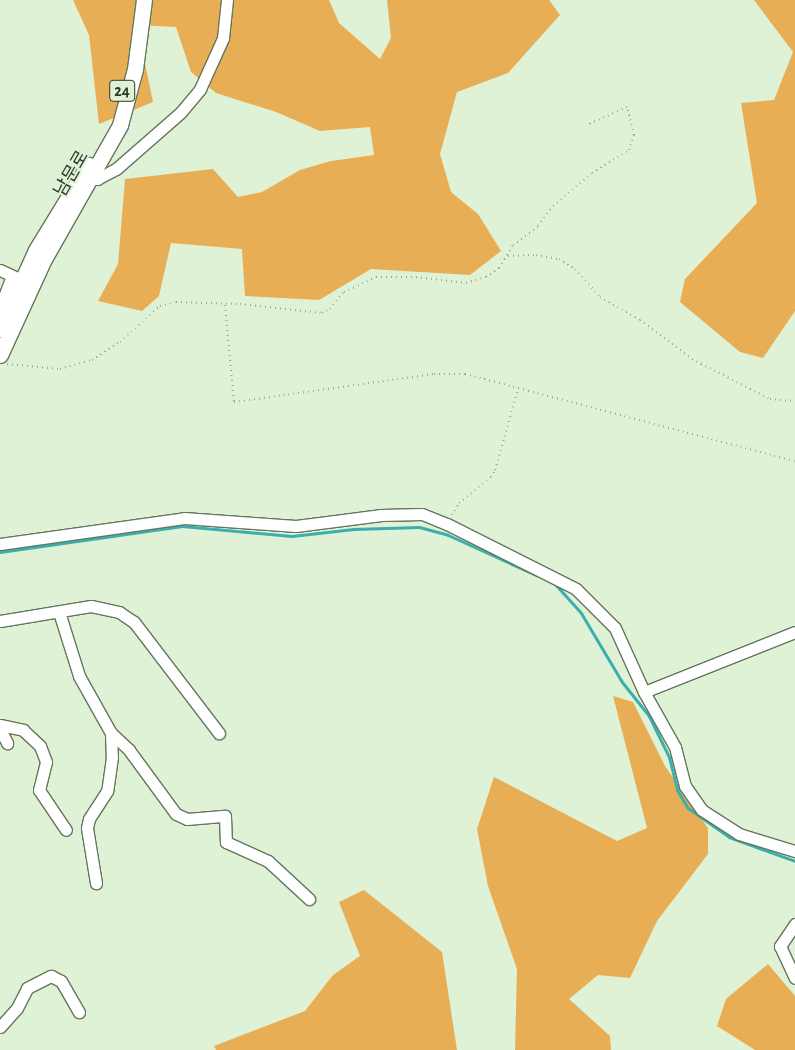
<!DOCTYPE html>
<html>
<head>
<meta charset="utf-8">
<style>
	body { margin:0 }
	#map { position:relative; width:795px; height:1050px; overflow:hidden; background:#dff2d5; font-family:"Alegreya Sans","Noto Sans KR",sans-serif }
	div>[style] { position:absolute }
	.forest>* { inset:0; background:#e8ae55 }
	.stream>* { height:3px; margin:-1.5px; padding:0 1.5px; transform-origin:1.5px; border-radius:1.5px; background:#3baeaf }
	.path>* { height:2px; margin-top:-1px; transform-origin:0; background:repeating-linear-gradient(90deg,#9caa94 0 1px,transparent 0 5px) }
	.roads { filter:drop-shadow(1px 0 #65765d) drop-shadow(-1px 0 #65765d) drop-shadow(0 1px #65765d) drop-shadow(0 -1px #65765d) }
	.minor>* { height:11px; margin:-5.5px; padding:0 5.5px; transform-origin:5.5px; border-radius:5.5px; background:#fff }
	.major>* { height:15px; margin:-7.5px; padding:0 7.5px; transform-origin:7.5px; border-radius:7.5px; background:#fff }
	span { translate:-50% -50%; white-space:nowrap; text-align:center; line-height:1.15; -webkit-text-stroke:4px #dff2d5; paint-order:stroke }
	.shield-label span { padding:1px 4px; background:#dff2d5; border:1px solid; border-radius:4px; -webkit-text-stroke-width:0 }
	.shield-label { font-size:16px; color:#30372c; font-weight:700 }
	.street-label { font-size:18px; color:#30372c }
</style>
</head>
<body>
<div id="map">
	<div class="forest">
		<i style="clip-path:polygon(73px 0,329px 0,339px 23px,380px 59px,391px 38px,387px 0,549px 0,560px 15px,508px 73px,457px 92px,440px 154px,451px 192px,478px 214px,501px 251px,470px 275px,371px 269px,319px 300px,245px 296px,242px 249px,171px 243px,159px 296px,142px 311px,98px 301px,118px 264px,125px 179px,213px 169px,238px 197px,262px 192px,300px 170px,331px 161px,374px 155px,370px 127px,320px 131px,276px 112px,216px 93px,191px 72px,176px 27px,137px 25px,153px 102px,99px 124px,89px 35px)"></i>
		<i style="clip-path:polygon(754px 0,795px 0,795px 311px,763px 358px,740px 352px,680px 302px,685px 279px,757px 203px,741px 103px,774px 100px,793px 52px)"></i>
		<i style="clip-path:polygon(613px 696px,633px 702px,665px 766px,708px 828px,708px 854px,657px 921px,630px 978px,598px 975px,569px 999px,610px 1036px,611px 1050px,515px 1050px,517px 969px,488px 886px,477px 829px,494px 777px,617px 841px,647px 828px)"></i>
		<i style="clip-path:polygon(364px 890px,442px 952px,457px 1050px,216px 1050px,214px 1046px,305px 1011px,333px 975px,360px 956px,339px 902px)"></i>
		<i style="clip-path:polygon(768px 964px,795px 996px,795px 1050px,755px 1050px,717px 1026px,726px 999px)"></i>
	</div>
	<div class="stream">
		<i style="left:0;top:552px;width:184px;rotate:-8.1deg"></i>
		<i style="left:182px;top:526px;width:110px;rotate:5.2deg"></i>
		<i style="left:292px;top:536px;width:62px;rotate:-6.4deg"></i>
		<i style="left:354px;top:529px;width:65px;rotate:-1.8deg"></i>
		<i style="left:419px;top:527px;width:30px;rotate:15deg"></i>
		<i style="left:448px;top:535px;width:97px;rotate:24.4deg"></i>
		<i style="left:555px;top:584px;width:39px;rotate:48deg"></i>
		<i style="left:581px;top:613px;width:80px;rotate:59.3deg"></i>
		<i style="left:622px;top:682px;width:43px;rotate:51.5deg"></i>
		<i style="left:649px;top:716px;width:46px;rotate:64deg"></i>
		<i style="left:669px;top:757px;width:34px;rotate:76deg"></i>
		<i style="left:677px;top:790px;width:21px;rotate:59deg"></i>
		<i style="left:688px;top:808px;width:50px;rotate:35.3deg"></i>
		<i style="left:729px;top:837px;width:70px;rotate:20deg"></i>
	</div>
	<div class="path">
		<i style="left:508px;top:256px;width:28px;rotate:-2deg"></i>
		<i style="left:536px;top:255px;width:23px;rotate:10deg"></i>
		<i style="left:559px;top:259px;width:19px;rotate:32deg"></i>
		<i style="left:575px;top:269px;width:38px;rotate:48deg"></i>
		<i style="left:600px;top:297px;width:46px;rotate:29.9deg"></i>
		<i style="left:640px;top:320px;width:65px;rotate:36.9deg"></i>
		<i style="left:692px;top:359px;width:88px;rotate:27.1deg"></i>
		<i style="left:770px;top:399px;width:25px;rotate:5deg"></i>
		<i style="left:225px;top:305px;width:97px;rotate:84.7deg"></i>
		<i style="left:234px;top:402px;width:202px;rotate:-8deg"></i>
		<i style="left:434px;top:374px;width:31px"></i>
		<i style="left:465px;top:374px;width:341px;rotate:14.8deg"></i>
		<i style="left:7px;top:364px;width:53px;rotate:5.4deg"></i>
		<i style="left:60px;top:369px;width:33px;rotate:-16deg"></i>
		<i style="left:92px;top:360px;width:33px;rotate:-33deg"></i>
		<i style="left:120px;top:342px;width:54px;rotate:-42deg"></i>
		<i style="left:160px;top:306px;width:16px;rotate:-14deg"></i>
		<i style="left:176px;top:302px;width:64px;rotate:1.8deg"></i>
		<i style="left:240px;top:304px;width:82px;rotate:6.3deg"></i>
		<i style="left:322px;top:313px;width:9px;rotate:-27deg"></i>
		<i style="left:330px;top:309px;width:22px;rotate:-51deg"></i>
		<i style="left:344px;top:292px;width:35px;rotate:-25deg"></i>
		<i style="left:376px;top:277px;width:40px"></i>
		<i style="left:416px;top:277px;width:50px;rotate:6.8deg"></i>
		<i style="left:466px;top:283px;width:21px;rotate:-17deg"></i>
		<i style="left:486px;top:277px;width:16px;rotate:-35deg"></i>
		<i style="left:499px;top:268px;width:27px;rotate:-59deg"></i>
		<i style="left:513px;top:245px;width:31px;rotate:-37deg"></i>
		<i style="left:538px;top:226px;width:25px;rotate:-53deg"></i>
		<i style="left:553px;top:206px;width:51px;rotate:-40.2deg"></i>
		<i style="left:592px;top:173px;width:44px;rotate:-31.9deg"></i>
		<i style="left:629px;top:150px;width:16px;rotate:-72deg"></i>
		<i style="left:634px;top:135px;width:29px;rotate:-104deg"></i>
		<i style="left:627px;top:107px;width:42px;rotate:155.9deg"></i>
		<i style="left:452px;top:515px;width:14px;rotate:-60deg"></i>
		<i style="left:459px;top:503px;width:41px;rotate:-39.1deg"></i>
		<i style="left:491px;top:477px;width:8px;rotate:-60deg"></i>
		<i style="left:495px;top:470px;width:84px;rotate:-74.1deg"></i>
	</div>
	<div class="roads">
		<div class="minor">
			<i style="left:85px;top:175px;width:13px;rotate:18deg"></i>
			<i style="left:97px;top:179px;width:21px;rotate:-28deg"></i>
			<i style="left:116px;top:169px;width:86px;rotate:-41.2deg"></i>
			<i style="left:181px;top:112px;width:30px;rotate:-50deg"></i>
			<i style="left:200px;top:89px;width:56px;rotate:-65.7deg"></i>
			<i style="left:223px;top:38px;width:38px;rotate:-84deg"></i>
			<i style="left:0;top:270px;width:31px;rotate:25deg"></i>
			<i style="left:0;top:307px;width:33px;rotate:-69deg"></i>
			<i style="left:0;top:544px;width:186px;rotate:-8deg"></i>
			<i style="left:184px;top:518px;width:112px;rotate:4.1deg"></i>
			<i style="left:296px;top:526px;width:86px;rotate:-7.4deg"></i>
			<i style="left:381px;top:515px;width:41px;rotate:-1.4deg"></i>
			<i style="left:422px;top:514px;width:27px;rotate:22deg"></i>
			<i style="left:447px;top:524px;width:144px;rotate:26.7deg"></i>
			<i style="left:576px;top:589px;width:55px;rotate:45deg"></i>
			<i style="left:615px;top:628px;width:70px;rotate:65.6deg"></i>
			<i style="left:644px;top:692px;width:162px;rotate:-21.7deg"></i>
			<i style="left:59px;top:612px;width:67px;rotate:72.6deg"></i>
			<i style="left:79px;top:676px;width:65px;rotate:60.7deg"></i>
			<i style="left:111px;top:733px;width:24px;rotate:88deg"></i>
			<i style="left:112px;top:757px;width:34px;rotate:98deg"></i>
			<i style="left:107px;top:791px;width:33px;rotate:123deg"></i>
			<i style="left:89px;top:819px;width:9px;rotate:103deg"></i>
			<i style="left:87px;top:828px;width:56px;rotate:80.7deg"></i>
			<i style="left:0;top:621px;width:92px;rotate:-9.4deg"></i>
			<i style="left:91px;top:606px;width:29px;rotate:12deg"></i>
			<i style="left:119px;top:612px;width:18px;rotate:34deg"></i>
			<i style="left:134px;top:622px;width:140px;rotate:52.6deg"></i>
			<i style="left:644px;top:692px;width:63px;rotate:60.6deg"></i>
			<i style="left:675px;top:747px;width:40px;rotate:75.6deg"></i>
			<i style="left:685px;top:786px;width:29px;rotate:55deg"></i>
			<i style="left:702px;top:810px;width:44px;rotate:33deg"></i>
			<i style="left:739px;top:834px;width:59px;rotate:16.9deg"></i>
			<i style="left:0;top:725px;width:24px;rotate:12deg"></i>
			<i style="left:23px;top:730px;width:23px;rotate:43deg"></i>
			<i style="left:40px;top:746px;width:17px;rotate:69deg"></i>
			<i style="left:46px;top:762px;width:29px;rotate:104deg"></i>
			<i style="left:39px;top:790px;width:48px;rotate:56deg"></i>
			<i style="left:0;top:729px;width:16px;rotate:63deg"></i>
			<i style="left:111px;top:733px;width:25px;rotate:43deg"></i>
			<i style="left:129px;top:750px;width:79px;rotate:53.7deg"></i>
			<i style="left:176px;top:814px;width:12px;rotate:24deg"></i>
			<i style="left:187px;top:819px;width:38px;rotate:-5deg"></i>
			<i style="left:225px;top:816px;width:26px;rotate:88deg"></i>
			<i style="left:226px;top:842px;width:46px;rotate:24.3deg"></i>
			<i style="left:268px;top:861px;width:56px;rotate:42.8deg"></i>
			<i style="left:795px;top:924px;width:27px;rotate:124deg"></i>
			<i style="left:780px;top:946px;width:35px;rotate:65deg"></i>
			<i style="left:0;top:1027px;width:25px;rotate:-48deg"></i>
			<i style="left:17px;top:1008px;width:22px;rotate:-63deg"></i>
			<i style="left:27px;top:988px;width:27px;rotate:-27deg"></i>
			<i style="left:51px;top:976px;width:11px;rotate:27deg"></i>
			<i style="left:61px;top:981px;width:36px;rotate:60deg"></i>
		</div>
		<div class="major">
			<i style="left:0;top:329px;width:87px;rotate:-65.5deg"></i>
			<i style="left:36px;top:250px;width:100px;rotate:-58.5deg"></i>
			<i style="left:0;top:355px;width:106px;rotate:-65.4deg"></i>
			<i style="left:44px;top:259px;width:154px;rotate:-60.4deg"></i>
			<i style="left:120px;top:125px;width:58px;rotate:-75deg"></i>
			<i style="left:135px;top:69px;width:70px;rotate:-82.6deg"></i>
		</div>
	</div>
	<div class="shield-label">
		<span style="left:122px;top:91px">24</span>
	</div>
	<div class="street-label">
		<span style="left:72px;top:174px;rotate:-60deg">남문로</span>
	</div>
</div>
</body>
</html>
